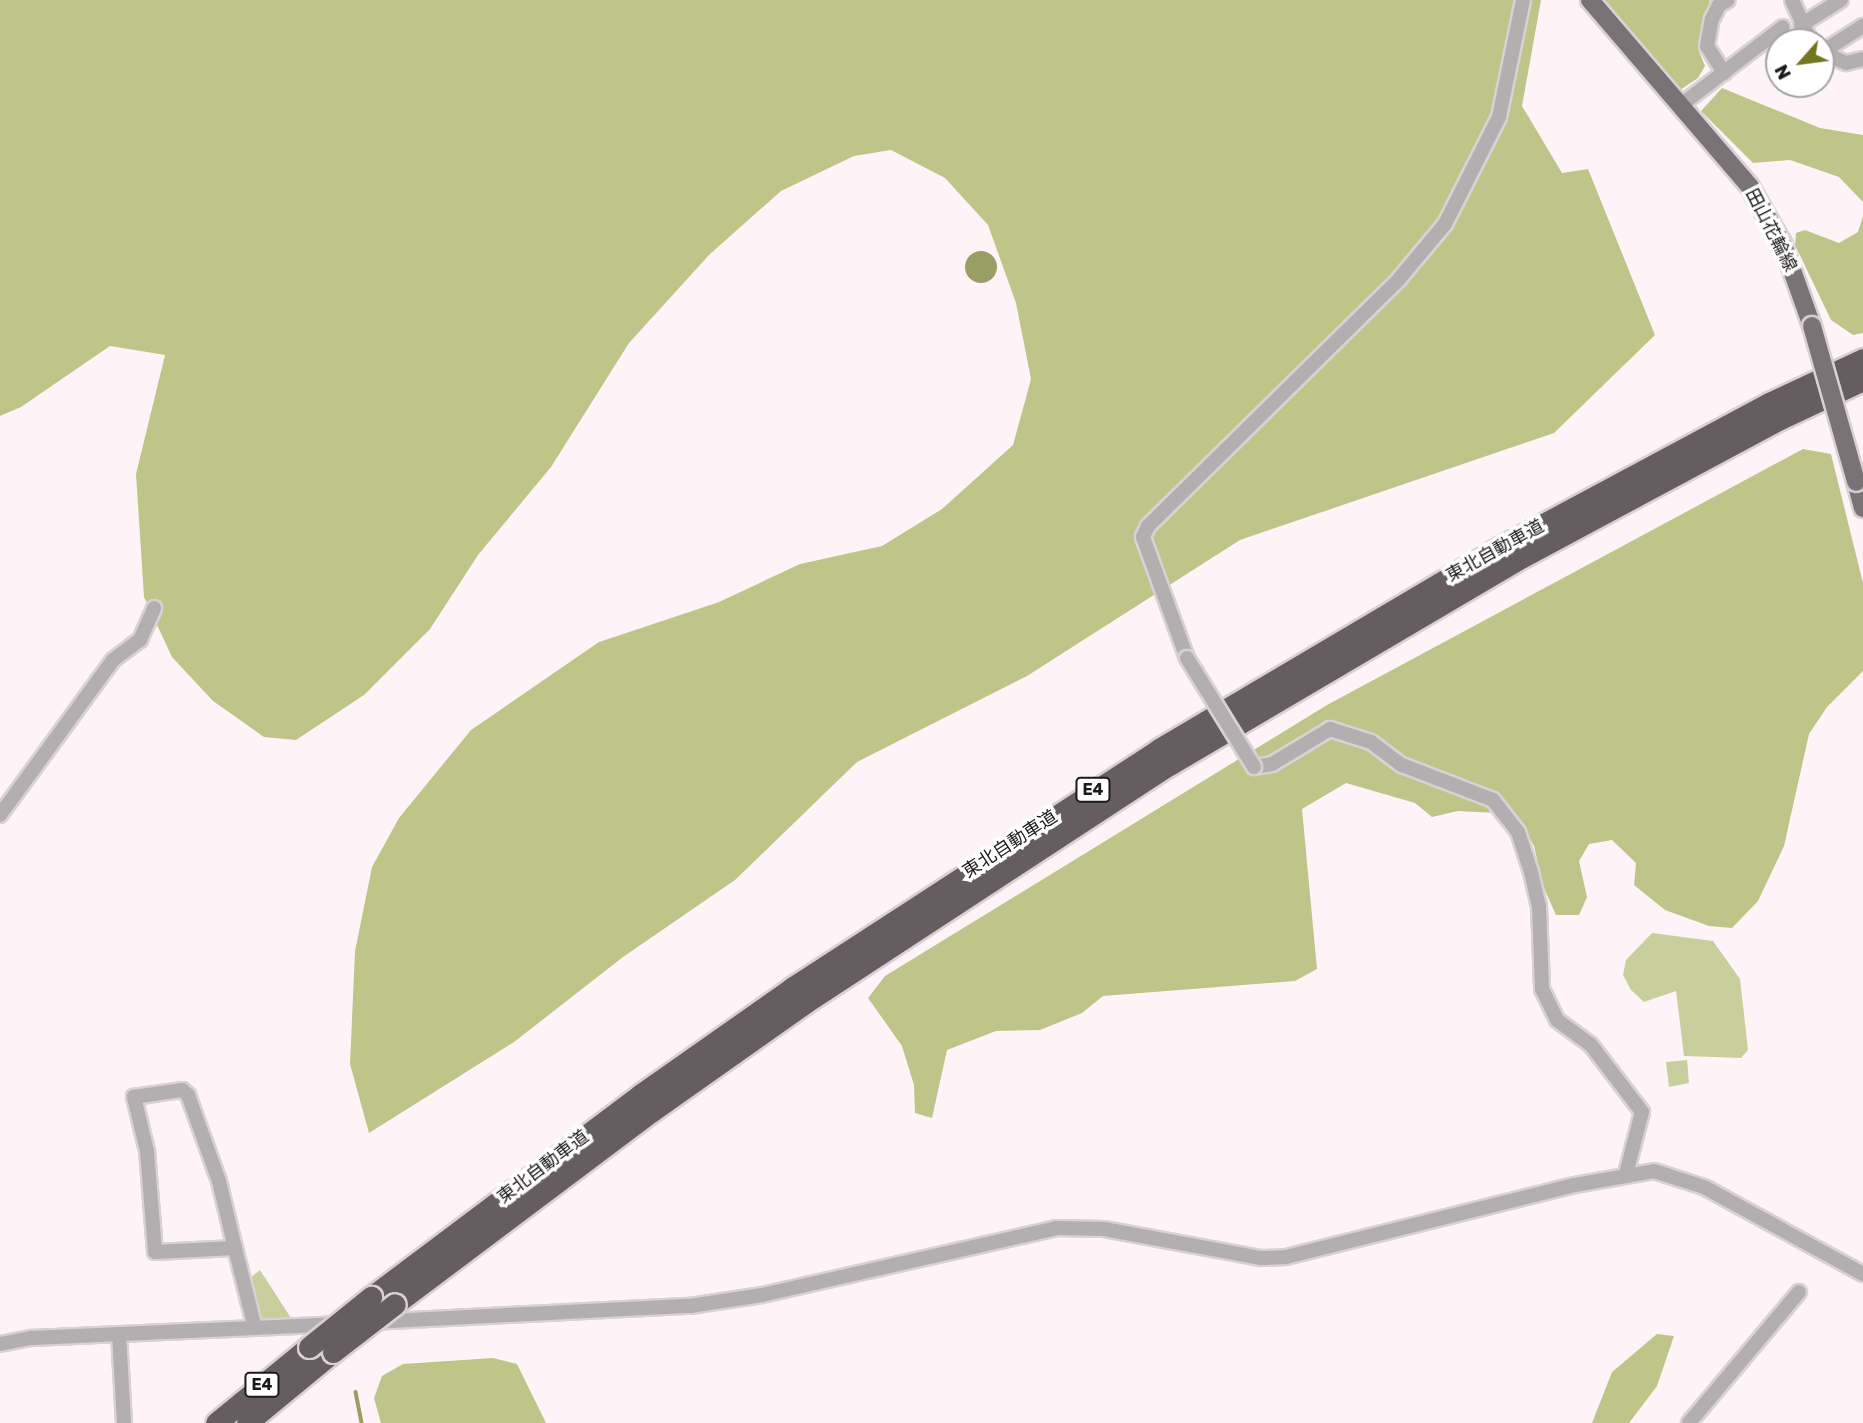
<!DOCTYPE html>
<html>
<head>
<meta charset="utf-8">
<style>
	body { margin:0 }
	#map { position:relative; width:1863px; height:1423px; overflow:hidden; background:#fef4f8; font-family:Rubik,"Noto Sans JP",sans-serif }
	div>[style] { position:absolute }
	.green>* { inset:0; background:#c9ce9d }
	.forest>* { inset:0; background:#bfc589 }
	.water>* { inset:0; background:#999f64 }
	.round { border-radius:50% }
	.stream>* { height:3.5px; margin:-1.75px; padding:0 1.75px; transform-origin:1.75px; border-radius:1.75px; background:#999f64 }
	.roads { filter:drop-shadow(2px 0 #dad1d4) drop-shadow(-2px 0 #dad1d4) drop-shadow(0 2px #dad1d4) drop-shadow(0 -2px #dad1d4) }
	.minor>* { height:14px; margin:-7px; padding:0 7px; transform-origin:7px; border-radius:7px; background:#b3afb0 }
	.major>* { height:18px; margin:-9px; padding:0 9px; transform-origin:9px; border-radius:9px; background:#797375 }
	.highway>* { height:21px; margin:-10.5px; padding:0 10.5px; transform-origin:10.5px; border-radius:10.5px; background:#655d60 }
	.bridges { filter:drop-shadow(2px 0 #dad1d4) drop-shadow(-2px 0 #dad1d4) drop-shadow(0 2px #dad1d4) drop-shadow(0 -2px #dad1d4) }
	.minor-bridge>* { height:14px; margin:-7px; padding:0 7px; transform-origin:7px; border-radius:7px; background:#b3afb0 }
	.major-bridge>* { height:18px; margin:-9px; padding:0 9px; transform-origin:9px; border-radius:9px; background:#797375 }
	.highway-bridge>* { height:21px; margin:-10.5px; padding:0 10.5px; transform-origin:10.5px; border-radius:10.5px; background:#655d60 }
	span { translate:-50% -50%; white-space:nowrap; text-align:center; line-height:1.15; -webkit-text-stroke:7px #fff; paint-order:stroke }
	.shield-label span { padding:2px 5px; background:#fff; border:2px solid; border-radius:5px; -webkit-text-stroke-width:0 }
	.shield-label { font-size:16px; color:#1c191a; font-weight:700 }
	.street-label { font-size:18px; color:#1c191a }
	.north { position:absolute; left:1765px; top:28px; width:70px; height:70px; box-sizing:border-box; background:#fff; border:2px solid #a4a3a3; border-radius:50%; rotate:242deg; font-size:19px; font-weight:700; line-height:28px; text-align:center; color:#1c191a }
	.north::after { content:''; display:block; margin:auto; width:24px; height:32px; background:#72771f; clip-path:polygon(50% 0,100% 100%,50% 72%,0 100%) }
</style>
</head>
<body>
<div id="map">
	<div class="green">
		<i style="clip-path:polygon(1652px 933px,1713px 941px,1740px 979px,1748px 1050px,1741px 1058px,1684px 1056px,1676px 991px,1644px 1002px,1631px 990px,1623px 975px,1626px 960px)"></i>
		<i style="clip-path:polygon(1687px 1060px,1689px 1083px,1669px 1087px,1666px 1062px)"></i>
		<i style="clip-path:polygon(260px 1270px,291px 1318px,262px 1321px,251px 1277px)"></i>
	</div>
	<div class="forest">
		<i style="clip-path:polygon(0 0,1541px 0,1522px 106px,1562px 173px,1588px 169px,1655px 335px,1554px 433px,1240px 540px,1027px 676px,857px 762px,735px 880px,623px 957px,514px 1042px,369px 1133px,350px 1064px,355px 951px,372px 867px,399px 818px,471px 730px,599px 642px,719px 602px,800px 564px,882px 546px,942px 509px,1013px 445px,1031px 379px,1016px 303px,988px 225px,945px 178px,891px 150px,854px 156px,781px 191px,709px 255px,629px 343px,551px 467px,478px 555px,430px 629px,364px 695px,296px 740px,264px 737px,213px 701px,172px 657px,144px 597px,136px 474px,165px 355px,110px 346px,21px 407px,0 416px)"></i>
		<i style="clip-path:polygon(1599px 0,1710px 0,1698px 49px,1705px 66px,1698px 78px,1680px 90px)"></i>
		<i style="clip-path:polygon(1722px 88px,1820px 128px,1863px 135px,1863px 202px,1839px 177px,1790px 160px,1753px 163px,1701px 111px)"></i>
		<i style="clip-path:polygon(1863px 216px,1863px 333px,1853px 335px,1831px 320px,1795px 245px,1796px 233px,1805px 230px,1839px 243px,1858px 232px)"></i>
		<i style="clip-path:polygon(1803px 449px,1831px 454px,1863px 583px,1863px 671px,1827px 707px,1809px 734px,1784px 846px,1758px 901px,1732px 928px,1709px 926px,1665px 910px,1634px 885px,1636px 863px,1612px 840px,1589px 844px,1579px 861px,1587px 897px,1579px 915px,1556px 915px,1543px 886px,1534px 846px,1516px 814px,1458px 811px,1432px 817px,1415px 803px,1346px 783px,1302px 809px,1317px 969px,1295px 981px,1103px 996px,1082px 1013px,1040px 1030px,996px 1031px,947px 1050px,932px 1118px,915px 1113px,914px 1085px,902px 1046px,868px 998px,885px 976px,1327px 705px)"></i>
		<i style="clip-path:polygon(1657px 1334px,1674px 1336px,1657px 1386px,1629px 1423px,1592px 1423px,1612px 1372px)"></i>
		<i style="clip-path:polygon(493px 1358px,517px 1364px,546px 1423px,381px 1423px,374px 1398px,382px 1376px,403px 1364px)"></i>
	</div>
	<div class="water">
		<i class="round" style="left:965px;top:251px;width:32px;height:32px"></i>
	</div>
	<div class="stream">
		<i style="left:356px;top:1392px;width:32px;rotate:79deg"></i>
	</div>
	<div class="roads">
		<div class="minor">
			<i style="left:1792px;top:0;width:46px;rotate:65.7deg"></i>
			<i style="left:1801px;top:25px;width:47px;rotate:-32deg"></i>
			<i style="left:1821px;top:51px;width:28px;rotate:26deg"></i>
			<i style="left:1846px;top:63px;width:17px;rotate:-13deg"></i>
			<i style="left:1822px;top:52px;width:49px;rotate:-32.4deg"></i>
			<i style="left:1724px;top:73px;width:32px;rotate:-122deg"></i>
			<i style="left:1707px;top:46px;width:27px;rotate:-80deg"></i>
			<i style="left:1712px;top:19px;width:16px;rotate:-63deg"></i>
			<i style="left:1719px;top:5px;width:10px;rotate:-29deg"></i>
			<i style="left:1681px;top:105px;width:128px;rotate:-37.4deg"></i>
			<i style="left:1187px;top:658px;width:129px;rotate:-110deg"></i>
			<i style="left:1143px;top:537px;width:12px;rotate:-66deg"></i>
			<i style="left:1148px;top:526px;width:352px;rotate:-44.5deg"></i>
			<i style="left:1399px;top:279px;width:72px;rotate:-50.1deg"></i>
			<i style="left:1445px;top:224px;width:120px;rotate:-63.2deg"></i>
			<i style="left:1499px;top:117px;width:119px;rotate:-78.4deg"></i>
			<i style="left:1254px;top:767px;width:18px;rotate:-9deg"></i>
			<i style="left:1272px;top:764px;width:68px;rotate:-31.1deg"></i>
			<i style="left:1330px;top:729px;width:43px;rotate:17.6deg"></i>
			<i style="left:1371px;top:742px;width:39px;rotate:37deg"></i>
			<i style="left:1402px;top:765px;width:97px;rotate:21deg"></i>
			<i style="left:1493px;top:800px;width:41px;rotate:52deg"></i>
			<i style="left:1518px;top:832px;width:42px;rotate:72deg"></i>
			<i style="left:1531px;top:872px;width:35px;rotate:77deg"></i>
			<i style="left:1539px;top:906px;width:83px;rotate:87.9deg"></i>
			<i style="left:1542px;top:989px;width:34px;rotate:64deg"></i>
			<i style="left:1557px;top:1020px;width:42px;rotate:36.3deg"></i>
			<i style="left:1591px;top:1045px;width:84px;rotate:52.7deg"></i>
			<i style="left:1642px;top:1112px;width:64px;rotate:104.5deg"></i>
			<i style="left:0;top:815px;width:192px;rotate:-53.9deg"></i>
			<i style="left:113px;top:660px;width:34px;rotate:-37deg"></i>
			<i style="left:140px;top:640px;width:35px;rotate:-66deg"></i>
			<i style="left:235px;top:1248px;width:80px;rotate:177.1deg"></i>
			<i style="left:155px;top:1252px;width:101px;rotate:-94.5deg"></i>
			<i style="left:147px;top:1151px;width:56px;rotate:-103.5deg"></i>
			<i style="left:134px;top:1097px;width:49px;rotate:-8.3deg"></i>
			<i style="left:182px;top:1090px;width:8px;rotate:40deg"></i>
			<i style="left:188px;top:1095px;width:91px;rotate:70.2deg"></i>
			<i style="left:219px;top:1181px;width:69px;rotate:76.6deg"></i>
			<i style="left:235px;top:1248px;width:82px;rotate:76deg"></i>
			<i style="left:371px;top:1322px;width:319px;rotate:-2.9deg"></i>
			<i style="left:690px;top:1306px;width:73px;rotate:-8.7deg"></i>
			<i style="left:762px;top:1295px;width:302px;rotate:-12.8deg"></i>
			<i style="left:1056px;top:1228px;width:48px;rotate:1.2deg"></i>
			<i style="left:1104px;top:1229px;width:160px;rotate:10.5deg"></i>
			<i style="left:1261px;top:1258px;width:25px;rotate:-2deg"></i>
			<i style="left:1286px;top:1257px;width:298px;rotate:-14deg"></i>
			<i style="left:1575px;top:1185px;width:80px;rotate:-10deg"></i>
			<i style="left:1654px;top:1171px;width:52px;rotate:17.7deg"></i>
			<i style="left:1704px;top:1187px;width:181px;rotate:28.7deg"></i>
			<i style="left:119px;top:1334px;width:89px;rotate:86.8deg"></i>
			<i style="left:0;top:1344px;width:33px;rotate:-11deg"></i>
			<i style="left:32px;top:1338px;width:305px;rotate:-2.6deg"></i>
			<i style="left:1689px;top:1423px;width:171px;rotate:-50deg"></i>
		</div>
		<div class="major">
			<i style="left:1590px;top:0;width:246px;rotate:49.4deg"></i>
			<i style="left:1750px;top:187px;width:67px;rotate:60.4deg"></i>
			<i style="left:1783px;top:245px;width:86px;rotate:70.3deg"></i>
			<i style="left:1856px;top:482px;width:27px;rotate:75deg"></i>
		</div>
		<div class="highway">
			<i style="left:371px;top:1297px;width:338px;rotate:-36.9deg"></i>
			<i style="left:641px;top:1094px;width:186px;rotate:-35.1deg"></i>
			<i style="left:793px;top:987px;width:437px;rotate:-33deg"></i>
			<i style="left:1159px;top:749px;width:403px;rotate:-30.6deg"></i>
			<i style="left:1506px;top:544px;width:298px;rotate:-28.2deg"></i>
			<i style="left:1769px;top:403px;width:104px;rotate:-25.1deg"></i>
			<i style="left:395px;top:1304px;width:321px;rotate:-36.9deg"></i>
			<i style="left:652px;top:1111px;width:187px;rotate:-35.2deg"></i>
			<i style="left:805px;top:1003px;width:435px;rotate:-33.2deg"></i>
			<i style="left:1169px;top:765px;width:402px;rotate:-30.5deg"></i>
			<i style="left:1515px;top:561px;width:298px;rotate:-28.2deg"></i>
			<i style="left:1778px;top:420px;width:94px;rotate:-25.2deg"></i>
			<i style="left:216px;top:1423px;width:120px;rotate:-39.3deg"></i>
			<i style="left:247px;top:1423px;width:112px;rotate:-39.5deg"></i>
		</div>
	</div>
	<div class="bridges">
		<div class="minor-bridge">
			<i style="left:1187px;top:658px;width:128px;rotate:58.4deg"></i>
		</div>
		<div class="major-bridge">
			<i style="left:1812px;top:326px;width:162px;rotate:74.2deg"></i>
		</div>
		<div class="highway-bridge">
			<i style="left:309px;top:1347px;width:80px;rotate:-38.9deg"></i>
			<i style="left:333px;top:1352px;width:78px;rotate:-37.7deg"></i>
		</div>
	</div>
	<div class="shield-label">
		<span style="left:1093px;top:790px">E4</span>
		<span style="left:262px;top:1385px">E4</span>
	</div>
	<div class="street-label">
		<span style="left:1771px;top:230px;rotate:63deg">田山花輪線</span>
		<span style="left:1495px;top:551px;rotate:-29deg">東北自動車道</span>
		<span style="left:1010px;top:844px;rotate:-33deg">東北自動車道</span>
		<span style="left:543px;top:1167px;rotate:-37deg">東北自動車道</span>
	</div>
	<div class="north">N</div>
</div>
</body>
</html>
